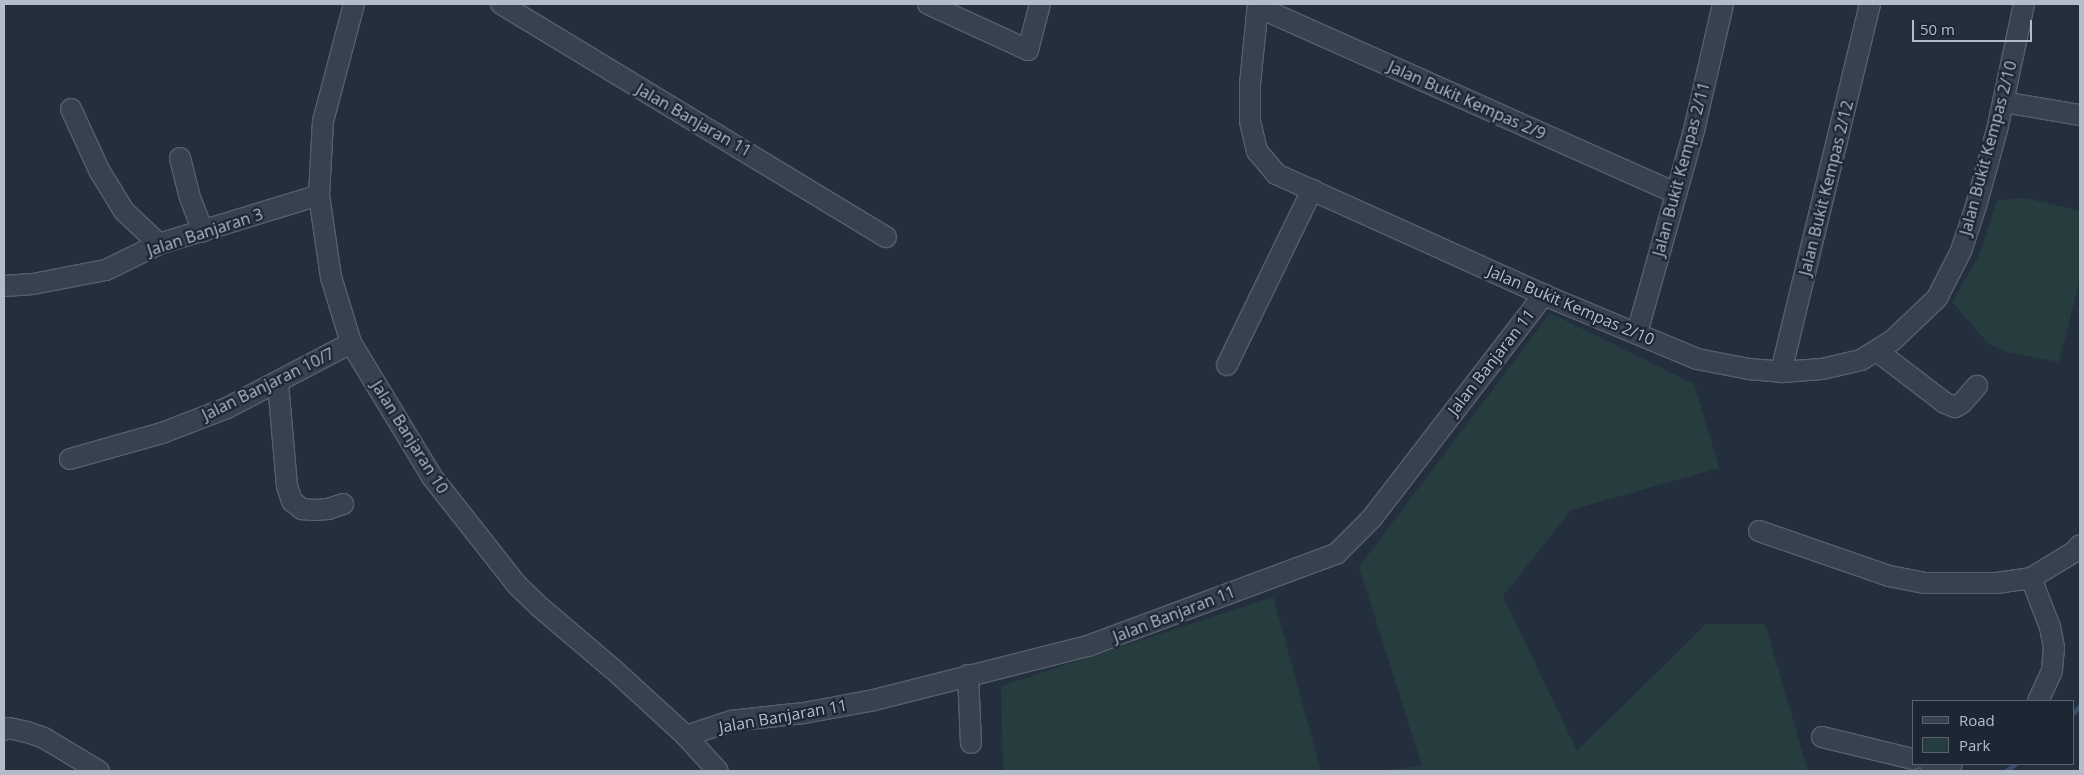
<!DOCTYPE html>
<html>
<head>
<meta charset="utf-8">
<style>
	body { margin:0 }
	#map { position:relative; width:2084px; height:775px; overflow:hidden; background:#242f3e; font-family:"Open Sans",sans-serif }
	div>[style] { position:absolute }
	.green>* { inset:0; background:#263c3f }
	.stream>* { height:5px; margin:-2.5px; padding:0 2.5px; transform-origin:2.5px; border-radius:2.5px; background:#394c67 }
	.roads { filter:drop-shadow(1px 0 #565f6c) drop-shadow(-1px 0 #565f6c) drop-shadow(0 1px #565f6c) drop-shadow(0 -1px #565f6c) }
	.minor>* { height:20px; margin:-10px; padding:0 10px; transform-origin:10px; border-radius:10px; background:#38414e }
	span { translate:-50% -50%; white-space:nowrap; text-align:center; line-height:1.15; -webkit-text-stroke:4.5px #1d2633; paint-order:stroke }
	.street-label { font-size:16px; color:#b4bcc9 }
	.frame { position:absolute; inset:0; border:5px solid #b4bcc9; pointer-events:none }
	.legend { position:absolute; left:1912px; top:700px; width:162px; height:65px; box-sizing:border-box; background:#1d2633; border:1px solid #59626f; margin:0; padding:6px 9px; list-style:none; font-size:15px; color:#b4bcc9 }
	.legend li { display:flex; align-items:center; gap:10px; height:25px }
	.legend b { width:25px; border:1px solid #59626f }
	.scale { position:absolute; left:1912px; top:20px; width:120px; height:22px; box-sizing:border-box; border:2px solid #b4bcc9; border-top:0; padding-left:6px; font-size:15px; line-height:18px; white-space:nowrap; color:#b4bcc9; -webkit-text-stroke:4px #1d2633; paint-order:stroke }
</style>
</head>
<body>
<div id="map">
	<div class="green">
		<i style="clip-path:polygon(2025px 198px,2080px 211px,2080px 279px,2059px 362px,2006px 352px,1988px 343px,1952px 302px,1979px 256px,1997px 200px)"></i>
		<i style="clip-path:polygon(1550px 313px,1694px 384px,1719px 468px,1571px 510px,1503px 596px,1577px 751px,1706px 624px,1765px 624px,1808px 771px,1378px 771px,1422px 766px,1359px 567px)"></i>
		<i style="clip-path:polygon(1273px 597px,1321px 771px,1003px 771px,1001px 686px)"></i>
	</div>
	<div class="stream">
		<i style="left:2073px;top:713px;width:10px;rotate:-45deg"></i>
		<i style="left:2006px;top:771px;width:11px;rotate:-38deg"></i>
	</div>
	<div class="roads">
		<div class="minor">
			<i style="left:354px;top:4px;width:121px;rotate:104.8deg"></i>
			<i style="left:323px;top:121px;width:74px;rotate:93.1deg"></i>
			<i style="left:319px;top:195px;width:83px;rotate:81.7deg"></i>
			<i style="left:331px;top:277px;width:69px;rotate:73.1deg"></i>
			<i style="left:351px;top:343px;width:157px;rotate:58.8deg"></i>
			<i style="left:432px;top:477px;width:137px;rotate:51.8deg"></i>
			<i style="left:517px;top:585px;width:33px;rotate:44deg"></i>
			<i style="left:541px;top:608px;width:94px;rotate:40.3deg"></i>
			<i style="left:613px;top:669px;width:99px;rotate:42.5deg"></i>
			<i style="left:686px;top:736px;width:47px;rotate:47.6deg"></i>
			<i style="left:501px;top:4px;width:450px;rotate:31.2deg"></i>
			<i style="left:928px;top:4px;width:110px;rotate:24.7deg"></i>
			<i style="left:1028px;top:50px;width:48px;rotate:-75.4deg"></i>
			<i style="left:1258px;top:4px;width:80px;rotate:95.7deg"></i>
			<i style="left:1250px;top:84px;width:37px;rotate:90deg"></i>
			<i style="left:1250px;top:121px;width:31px;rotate:77deg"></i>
			<i style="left:1257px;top:151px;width:30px;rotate:50deg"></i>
			<i style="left:1276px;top:174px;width:294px;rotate:24.3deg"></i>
			<i style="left:1544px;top:295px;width:166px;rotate:22.7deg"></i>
			<i style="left:1697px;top:359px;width:53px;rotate:10.9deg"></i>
			<i style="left:1749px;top:369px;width:32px;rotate:5deg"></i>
			<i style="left:1781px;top:372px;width:41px;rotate:-4.2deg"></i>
			<i style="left:1822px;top:369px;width:40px;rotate:-13deg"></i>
			<i style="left:1861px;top:360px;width:36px;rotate:-32deg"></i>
			<i style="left:1892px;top:341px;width:62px;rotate:-43.7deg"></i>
			<i style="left:1937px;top:298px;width:53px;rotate:-62.9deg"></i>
			<i style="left:1961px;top:251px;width:47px;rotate:-71.6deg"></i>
			<i style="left:1976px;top:206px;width:79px;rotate:-74.6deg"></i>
			<i style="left:1997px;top:130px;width:129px;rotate:-77.9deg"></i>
			<i style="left:1258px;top:7px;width:458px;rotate:24deg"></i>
			<i style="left:2003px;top:102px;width:78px;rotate:9.6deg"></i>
			<i style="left:71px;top:109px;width:67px;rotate:65.3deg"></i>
			<i style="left:99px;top:170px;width:48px;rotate:58.6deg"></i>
			<i style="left:124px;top:211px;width:48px;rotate:43.3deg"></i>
			<i style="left:180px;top:158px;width:38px;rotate:76deg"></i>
			<i style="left:189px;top:195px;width:39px;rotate:69deg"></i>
			<i style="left:4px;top:286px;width:29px;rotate:-4deg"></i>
			<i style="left:33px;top:284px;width:74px;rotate:-10.9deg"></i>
			<i style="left:106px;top:270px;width:59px;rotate:-26.1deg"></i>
			<i style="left:159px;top:244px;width:167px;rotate:-17deg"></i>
			<i style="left:1637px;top:333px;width:211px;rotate:-74.3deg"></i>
			<i style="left:1694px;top:130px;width:129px;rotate:-77deg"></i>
			<i style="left:1877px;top:351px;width:86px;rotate:37.4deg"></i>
			<i style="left:1945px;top:403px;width:11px;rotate:22deg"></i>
			<i style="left:1955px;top:407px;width:8px;rotate:-30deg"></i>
			<i style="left:1962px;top:403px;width:23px;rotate:-49deg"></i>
			<i style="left:1227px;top:365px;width:195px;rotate:-64.1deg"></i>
			<i style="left:1781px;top:372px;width:379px;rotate:-76.4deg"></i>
			<i style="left:278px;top:383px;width:103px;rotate:85deg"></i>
			<i style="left:287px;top:486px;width:16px;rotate:72deg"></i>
			<i style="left:292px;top:501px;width:13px;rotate:39deg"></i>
			<i style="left:302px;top:509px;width:13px;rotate:4deg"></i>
			<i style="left:315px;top:510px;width:13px;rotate:-4deg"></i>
			<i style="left:328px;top:509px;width:16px;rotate:-18deg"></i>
			<i style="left:70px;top:459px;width:96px;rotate:-15.8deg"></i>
			<i style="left:162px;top:433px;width:70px;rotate:-21deg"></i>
			<i style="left:227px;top:408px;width:140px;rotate:-27.7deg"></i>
			<i style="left:1759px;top:531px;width:138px;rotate:19.1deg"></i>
			<i style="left:1889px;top:576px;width:37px;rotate:11deg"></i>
			<i style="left:1925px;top:583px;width:71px"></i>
			<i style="left:1996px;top:583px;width:35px;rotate:-8deg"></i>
			<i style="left:2031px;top:578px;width:50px;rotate:-31.2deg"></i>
			<i style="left:2074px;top:552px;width:9px;rotate:-49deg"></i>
			<i style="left:2031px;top:578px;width:53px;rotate:68.8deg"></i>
			<i style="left:2050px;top:627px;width:20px;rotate:79deg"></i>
			<i style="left:2054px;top:647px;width:24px;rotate:95deg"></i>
			<i style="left:2052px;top:671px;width:33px;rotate:115deg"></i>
			<i style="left:968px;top:675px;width:68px;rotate:87.5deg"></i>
			<i style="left:4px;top:730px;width:5px;rotate:-22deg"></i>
			<i style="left:9px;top:728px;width:18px;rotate:13deg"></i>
			<i style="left:27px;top:732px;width:18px;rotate:19deg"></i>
			<i style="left:44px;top:738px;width:64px;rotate:31deg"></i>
			<i style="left:686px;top:736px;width:47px;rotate:-18.4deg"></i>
			<i style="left:731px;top:721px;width:73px;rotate:-6.3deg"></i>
			<i style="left:804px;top:713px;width:71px;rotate:-10.5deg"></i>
			<i style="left:874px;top:700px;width:221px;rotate:-14.2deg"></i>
			<i style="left:1088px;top:646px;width:265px;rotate:-20.4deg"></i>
			<i style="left:1336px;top:554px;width:51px;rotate:-45deg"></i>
			<i style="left:1372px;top:518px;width:282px;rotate:-52.4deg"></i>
			<i style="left:1822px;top:737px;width:94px;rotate:13.6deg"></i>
			<i style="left:1930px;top:764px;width:22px"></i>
		</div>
	</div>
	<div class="street-label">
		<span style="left:1467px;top:100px;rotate:24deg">Jalan Bukit Kempas 2/9</span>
		<span style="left:694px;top:120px;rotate:30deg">Jalan Banjaran 11</span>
		<span style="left:1988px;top:148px;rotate:-75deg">Jalan Bukit Kempas 2/10</span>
		<span style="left:1681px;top:169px;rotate:-75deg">Jalan Bukit Kempas 2/11</span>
		<span style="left:1826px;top:188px;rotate:-76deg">Jalan Bukit Kempas 2/12</span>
		<span style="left:205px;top:232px;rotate:-18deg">Jalan Banjaran 3</span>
		<span style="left:1571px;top:305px;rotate:23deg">Jalan Bukit Kempas 2/10</span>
		<span style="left:1491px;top:362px;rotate:-52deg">Jalan Banjaran 11</span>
		<span style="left:268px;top:384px;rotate:-26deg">Jalan Banjaran 10/7</span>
		<span style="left:410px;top:437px;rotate:58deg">Jalan Banjaran 10</span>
		<span style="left:1174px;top:614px;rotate:-21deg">Jalan Banjaran 11</span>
		<span style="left:783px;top:716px;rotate:-10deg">Jalan Banjaran 11</span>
	</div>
	<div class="frame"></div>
	<ul class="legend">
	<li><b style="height:6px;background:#38414e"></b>Road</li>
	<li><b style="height:14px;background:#263c3f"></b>Park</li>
	</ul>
	<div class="scale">50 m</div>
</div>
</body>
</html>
